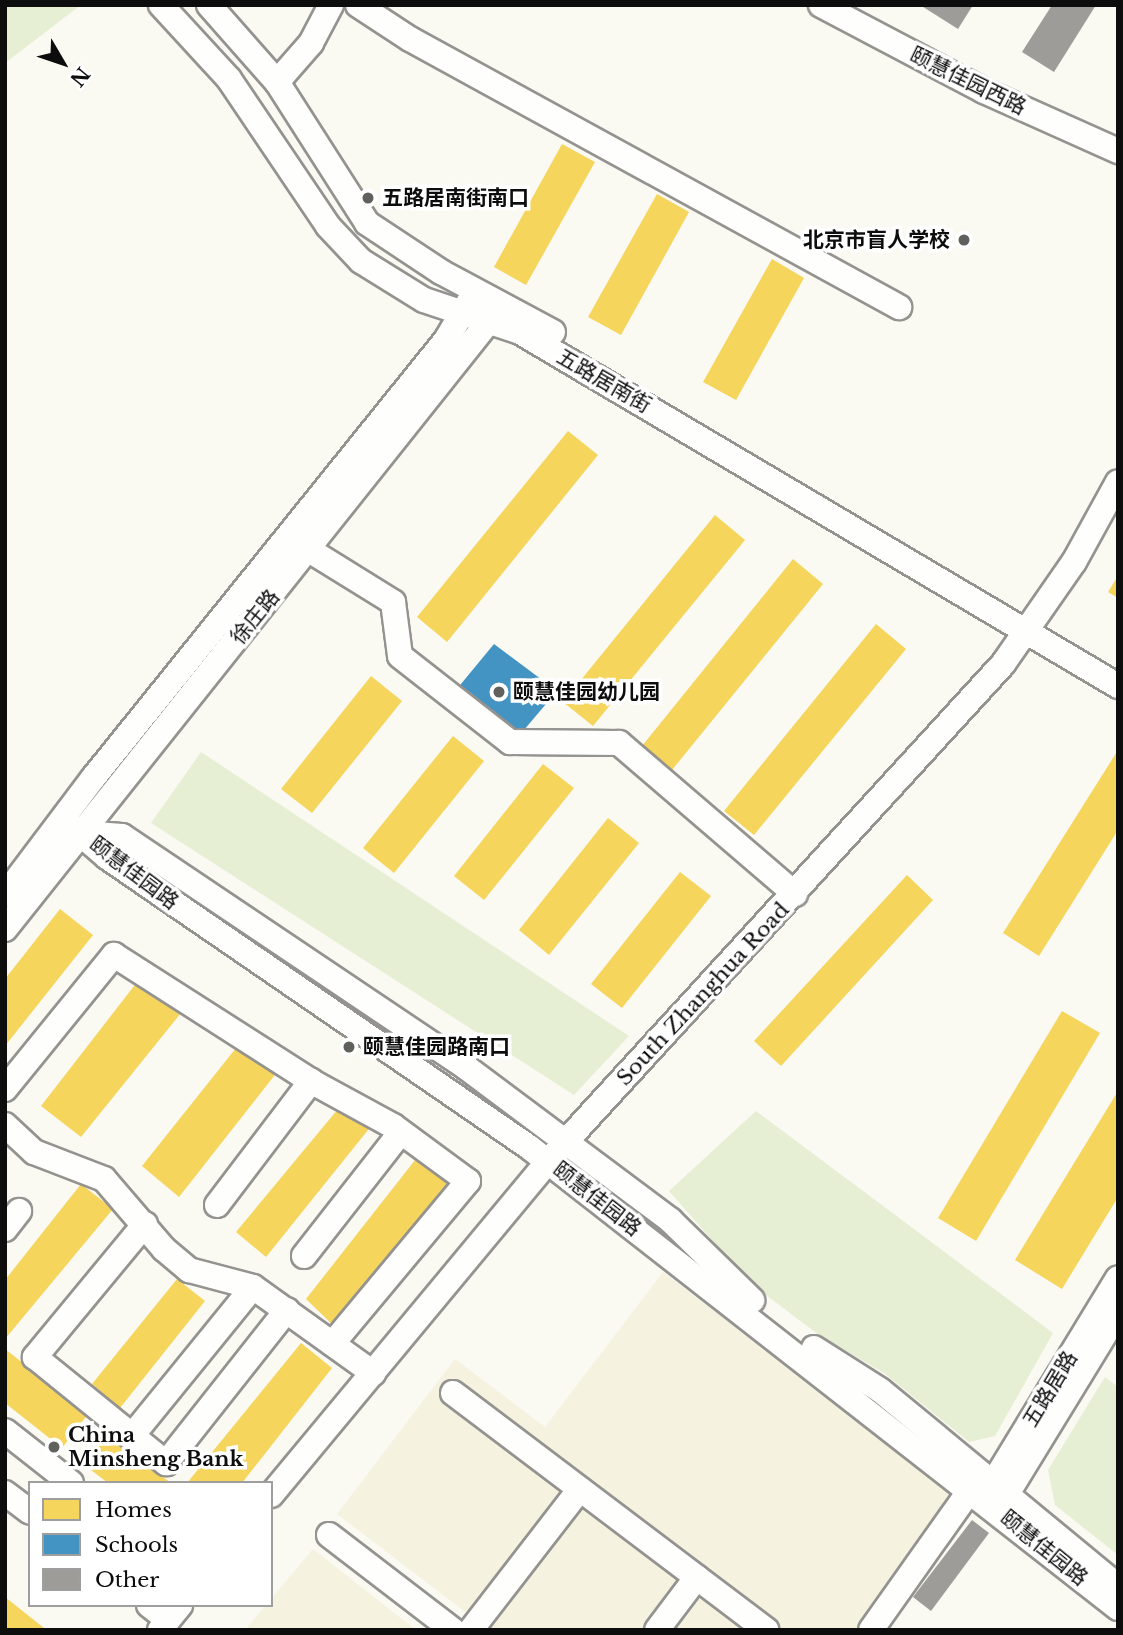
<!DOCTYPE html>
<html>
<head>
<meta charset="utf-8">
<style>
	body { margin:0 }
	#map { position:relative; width:1123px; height:1635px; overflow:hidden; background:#faf9f2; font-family:"Libre Baskerville","Noto Sans SC",serif }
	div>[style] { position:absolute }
	.farmland>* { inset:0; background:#f6f2e0 }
	.green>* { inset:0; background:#e6efd4 }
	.homes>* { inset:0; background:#f6d55c }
	.schools>* { inset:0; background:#4393c3 }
	.building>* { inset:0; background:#9d9c98 }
	.roads { filter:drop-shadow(2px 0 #949390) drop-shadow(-2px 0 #949390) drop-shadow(0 2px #949390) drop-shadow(0 -2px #949390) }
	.minor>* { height:24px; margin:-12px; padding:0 12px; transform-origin:12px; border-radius:12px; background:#fefefd }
	.dots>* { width:19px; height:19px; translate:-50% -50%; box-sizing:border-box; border:4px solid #fff; border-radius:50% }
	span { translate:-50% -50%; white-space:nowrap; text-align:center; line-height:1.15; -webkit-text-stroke:7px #fff; paint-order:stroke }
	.street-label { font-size:21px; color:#0d0d0d }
	.poi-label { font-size:21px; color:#0d0d0d; font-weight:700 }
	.left { translate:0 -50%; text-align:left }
	.right { translate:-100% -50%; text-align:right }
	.frame { position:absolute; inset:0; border:7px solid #0d0d0d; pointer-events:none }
	.legend { position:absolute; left:28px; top:1481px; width:245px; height:126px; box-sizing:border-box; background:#fff; border:2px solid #9e9e9e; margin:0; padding:9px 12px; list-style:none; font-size:21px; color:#0d0d0d }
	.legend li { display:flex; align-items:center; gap:14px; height:35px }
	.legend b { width:35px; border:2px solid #9e9e9e }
	.north { position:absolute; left:28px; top:28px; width:70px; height:70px; -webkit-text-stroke:5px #fff; paint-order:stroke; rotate:129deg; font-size:19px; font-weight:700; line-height:28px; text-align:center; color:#0d0d0d }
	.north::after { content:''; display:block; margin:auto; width:24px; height:32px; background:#0d0d0d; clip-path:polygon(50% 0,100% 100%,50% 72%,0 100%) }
</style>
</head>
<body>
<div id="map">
	<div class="farmland">
		<i style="clip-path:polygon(663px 1272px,959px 1498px,858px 1630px,489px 1630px,337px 1514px,455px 1359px,545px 1427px)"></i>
		<i style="clip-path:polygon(313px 1549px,416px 1630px,245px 1630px,266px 1605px,271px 1605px,271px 1599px)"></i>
	</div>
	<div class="green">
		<i style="clip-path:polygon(5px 5px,81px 5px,5px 63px)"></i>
		<i style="clip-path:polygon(201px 752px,629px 1036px,574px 1095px,151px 823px)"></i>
		<i style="clip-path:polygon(756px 1111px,1053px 1333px,995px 1436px,969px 1442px,884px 1373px,819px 1335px,750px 1283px,669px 1191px)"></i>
		<i style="clip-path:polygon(1105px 1377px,1118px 1387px,1118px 1555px,1055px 1505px,1048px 1470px)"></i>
	</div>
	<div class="homes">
		<i style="clip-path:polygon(562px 144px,595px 162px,526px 285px,494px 267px)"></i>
		<i style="clip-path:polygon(657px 194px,689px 212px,621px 335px,588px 317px)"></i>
		<i style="clip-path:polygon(772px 259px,804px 278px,736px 400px,703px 382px)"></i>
		<i style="clip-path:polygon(568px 431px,598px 455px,447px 642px,417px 617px)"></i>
		<i style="clip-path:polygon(715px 515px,745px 540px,593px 726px,563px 702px)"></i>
		<i style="clip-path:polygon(793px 559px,823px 584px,672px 770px,642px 746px)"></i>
		<i style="clip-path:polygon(1118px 576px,1118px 598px,1108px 592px)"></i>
		<i style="clip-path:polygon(876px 624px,906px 649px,754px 835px,724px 811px)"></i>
		<i style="clip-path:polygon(371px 676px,402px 701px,312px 813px,281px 789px)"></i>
		<i style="clip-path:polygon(453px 736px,484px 761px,394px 873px,363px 848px)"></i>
		<i style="clip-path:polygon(1118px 750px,1118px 830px,1039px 956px,1003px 933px)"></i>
		<i style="clip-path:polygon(543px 764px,574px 788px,484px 900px,454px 876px)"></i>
		<i style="clip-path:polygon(608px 818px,639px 843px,549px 955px,519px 930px)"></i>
		<i style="clip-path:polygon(680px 872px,711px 896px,622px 1008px,591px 984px)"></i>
		<i style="clip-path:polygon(907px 875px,933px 900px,781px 1066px,754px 1041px)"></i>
		<i style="clip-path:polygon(60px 909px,93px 935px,5px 1046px,5px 979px)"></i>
		<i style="clip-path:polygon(141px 977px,185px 1008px,81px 1137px,41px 1106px)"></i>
		<i style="clip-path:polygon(1062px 1011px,1100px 1033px,976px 1241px,938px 1218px)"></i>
		<i style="clip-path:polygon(240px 1043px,278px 1071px,179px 1197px,142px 1166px)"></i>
		<i style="clip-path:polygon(1118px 1091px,1118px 1197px,1062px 1289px,1015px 1260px)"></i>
		<i style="clip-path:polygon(343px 1103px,372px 1125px,266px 1257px,236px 1232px)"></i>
		<i style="clip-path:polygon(419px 1155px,456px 1180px,337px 1329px,306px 1299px)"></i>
		<i style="clip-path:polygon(81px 1184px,113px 1209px,5px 1339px,5px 1280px)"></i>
		<i style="clip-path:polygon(177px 1279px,205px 1301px,120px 1408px,92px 1384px)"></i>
		<i style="clip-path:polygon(301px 1343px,332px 1368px,242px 1483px,187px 1483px)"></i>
		<i style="clip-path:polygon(5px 1349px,88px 1414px,62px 1448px,5px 1403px)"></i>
		<i style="clip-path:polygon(105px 1433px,171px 1483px,108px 1483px,82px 1463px)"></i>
		<i style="clip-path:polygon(5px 1597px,44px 1628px,43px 1630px,5px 1630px)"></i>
	</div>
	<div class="schools">
		<i style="clip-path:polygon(494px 644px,557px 691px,518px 737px,456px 690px)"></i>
	</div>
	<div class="building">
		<i style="clip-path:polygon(920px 5px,973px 5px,958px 29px)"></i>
		<i style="clip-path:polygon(1052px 5px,1096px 5px,1054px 72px,1022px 52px)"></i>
		<i style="clip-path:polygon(972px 1520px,989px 1533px,931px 1611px,913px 1597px)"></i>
	</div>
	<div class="roads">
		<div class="minor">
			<i style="left:161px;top:5px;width:100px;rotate:47.4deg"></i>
			<i style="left:229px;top:79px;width:177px;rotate:56deg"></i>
			<i style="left:328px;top:226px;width:48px;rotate:46.7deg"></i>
			<i style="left:361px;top:261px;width:74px;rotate:31.8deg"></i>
			<i style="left:424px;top:300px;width:101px;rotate:18.4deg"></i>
			<i style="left:520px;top:332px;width:695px;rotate:30.62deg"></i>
			<i style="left:209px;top:5px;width:103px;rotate:48.6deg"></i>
			<i style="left:277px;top:82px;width:167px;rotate:57.4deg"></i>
			<i style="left:367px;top:223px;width:89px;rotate:33.5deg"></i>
			<i style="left:441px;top:272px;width:127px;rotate:28.2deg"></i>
			<i style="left:358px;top:5px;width:62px;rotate:33.2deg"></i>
			<i style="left:410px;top:39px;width:558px;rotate:28.73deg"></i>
			<i style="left:821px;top:5px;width:184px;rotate:27.8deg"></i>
			<i style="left:984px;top:91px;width:147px;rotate:24.1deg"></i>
			<i style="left:277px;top:82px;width:52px;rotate:-48.9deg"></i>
			<i style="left:311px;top:43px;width:43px;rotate:-62.2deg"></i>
			<i style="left:309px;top:550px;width:99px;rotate:31.8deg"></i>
			<i style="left:393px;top:602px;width:54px;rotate:82.6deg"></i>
			<i style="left:400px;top:656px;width:140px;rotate:38deg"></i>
			<i style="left:510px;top:742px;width:109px;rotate:0.5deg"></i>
			<i style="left:619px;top:743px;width:232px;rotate:40.6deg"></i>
			<i style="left:63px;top:819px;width:58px;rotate:40.8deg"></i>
			<i style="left:107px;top:857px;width:512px;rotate:34.5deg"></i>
			<i style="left:529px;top:1147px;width:748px;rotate:38.05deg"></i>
			<i style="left:82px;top:833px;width:40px;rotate:4.3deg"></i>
			<i style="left:122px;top:836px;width:416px;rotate:33.9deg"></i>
			<i style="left:467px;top:1068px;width:254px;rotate:36.8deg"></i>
			<i style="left:670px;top:1220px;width:115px;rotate:44.3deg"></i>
			<i style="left:5px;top:895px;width:148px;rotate:-53deg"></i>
			<i style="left:94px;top:777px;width:561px;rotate:-51.15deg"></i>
			<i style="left:446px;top:340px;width:47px;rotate:-59deg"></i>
			<i style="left:5px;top:929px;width:790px;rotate:-51.48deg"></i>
			<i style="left:5px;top:1089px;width:173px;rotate:-50.9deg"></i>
			<i style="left:114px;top:955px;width:240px;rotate:32.6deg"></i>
			<i style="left:316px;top:1084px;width:88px;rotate:28.6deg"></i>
			<i style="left:393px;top:1126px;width:93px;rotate:36.3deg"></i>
			<i style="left:468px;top:1181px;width:212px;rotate:129.8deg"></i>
			<i style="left:5px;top:1125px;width:40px;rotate:43deg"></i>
			<i style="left:34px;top:1152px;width:75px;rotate:21.1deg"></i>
			<i style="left:104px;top:1179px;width:92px;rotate:49.4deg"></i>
			<i style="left:164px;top:1249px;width:33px;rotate:40deg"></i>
			<i style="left:189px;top:1270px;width:66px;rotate:14.9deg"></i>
			<i style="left:253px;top:1287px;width:148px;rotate:35.6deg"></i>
			<i style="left:217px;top:1205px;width:156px;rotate:-52.8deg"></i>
			<i style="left:145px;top:1224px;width:173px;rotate:129.6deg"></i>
			<i style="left:35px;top:1357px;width:169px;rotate:39deg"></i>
			<i style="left:166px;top:1463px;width:195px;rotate:-51.7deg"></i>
			<i style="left:5px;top:1229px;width:23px;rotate:-52deg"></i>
			<i style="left:304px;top:1256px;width:157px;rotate:-52deg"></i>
			<i style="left:814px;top:1348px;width:78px;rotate:32.5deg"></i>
			<i style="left:880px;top:1390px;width:308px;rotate:39.5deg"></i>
			<i style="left:453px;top:1393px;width:393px;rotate:37.1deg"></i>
			<i style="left:5px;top:1431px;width:84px;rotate:38.2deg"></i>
			<i style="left:131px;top:1437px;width:193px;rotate:-50.9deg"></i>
			<i style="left:5px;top:1493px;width:31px;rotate:37deg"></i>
			<i style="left:271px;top:1495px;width:434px;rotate:-50.3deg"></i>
			<i style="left:548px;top:1161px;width:674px;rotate:-47.53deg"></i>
			<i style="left:1003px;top:664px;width:124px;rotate:-55.2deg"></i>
			<i style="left:1074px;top:562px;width:91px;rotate:-61.2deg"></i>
			<i style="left:985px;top:1496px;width:255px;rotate:-58.6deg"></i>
			<i style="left:999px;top:1507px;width:228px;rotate:-58.5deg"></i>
			<i style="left:329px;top:1535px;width:156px;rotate:37.5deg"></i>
			<i style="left:149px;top:1605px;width:24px;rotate:38deg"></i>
			<i style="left:160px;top:1630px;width:32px;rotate:-51deg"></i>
			<i style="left:471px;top:1630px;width:178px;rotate:-52.3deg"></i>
			<i style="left:657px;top:1630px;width:66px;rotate:-53deg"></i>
			<i style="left:871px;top:1630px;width:173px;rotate:-54.7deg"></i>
		</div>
	</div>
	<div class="dots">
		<i style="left:368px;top:198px;background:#60605d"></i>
		<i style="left:964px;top:240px;background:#60605d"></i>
		<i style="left:499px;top:692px;background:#60605d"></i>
		<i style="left:349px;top:1047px;background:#60605d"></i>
		<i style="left:54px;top:1447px;background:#60605d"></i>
	</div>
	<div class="street-label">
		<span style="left:968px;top:81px;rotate:26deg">颐慧佳园西路</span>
		<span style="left:604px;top:381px;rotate:30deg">五路居南街</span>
		<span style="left:255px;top:617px;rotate:-51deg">徐庄路</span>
		<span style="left:134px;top:873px;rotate:37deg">颐慧佳园路</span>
		<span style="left:703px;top:994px;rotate:-47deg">South Zhanghua Road</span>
		<span style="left:597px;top:1199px;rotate:38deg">颐慧佳园路</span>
		<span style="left:1050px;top:1389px;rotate:-59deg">五路居路</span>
		<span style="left:1044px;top:1548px;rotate:39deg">颐慧佳园路</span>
	</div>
	<div class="poi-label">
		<span class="left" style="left:382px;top:198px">五路居南街南口</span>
		<span class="right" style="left:950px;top:240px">北京市盲人学校</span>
		<span class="left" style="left:513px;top:692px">颐慧佳园幼儿园</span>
		<span class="left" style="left:363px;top:1047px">颐慧佳园路南口</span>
		<span class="left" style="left:68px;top:1447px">China<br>Minsheng Bank</span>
	</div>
	<div class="frame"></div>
	<ul class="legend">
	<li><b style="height:19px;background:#f6d55c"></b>Homes</li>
	<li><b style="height:19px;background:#4393c3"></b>Schools</li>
	<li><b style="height:19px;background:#9d9c98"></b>Other</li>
	</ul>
	<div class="north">N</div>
</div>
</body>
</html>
